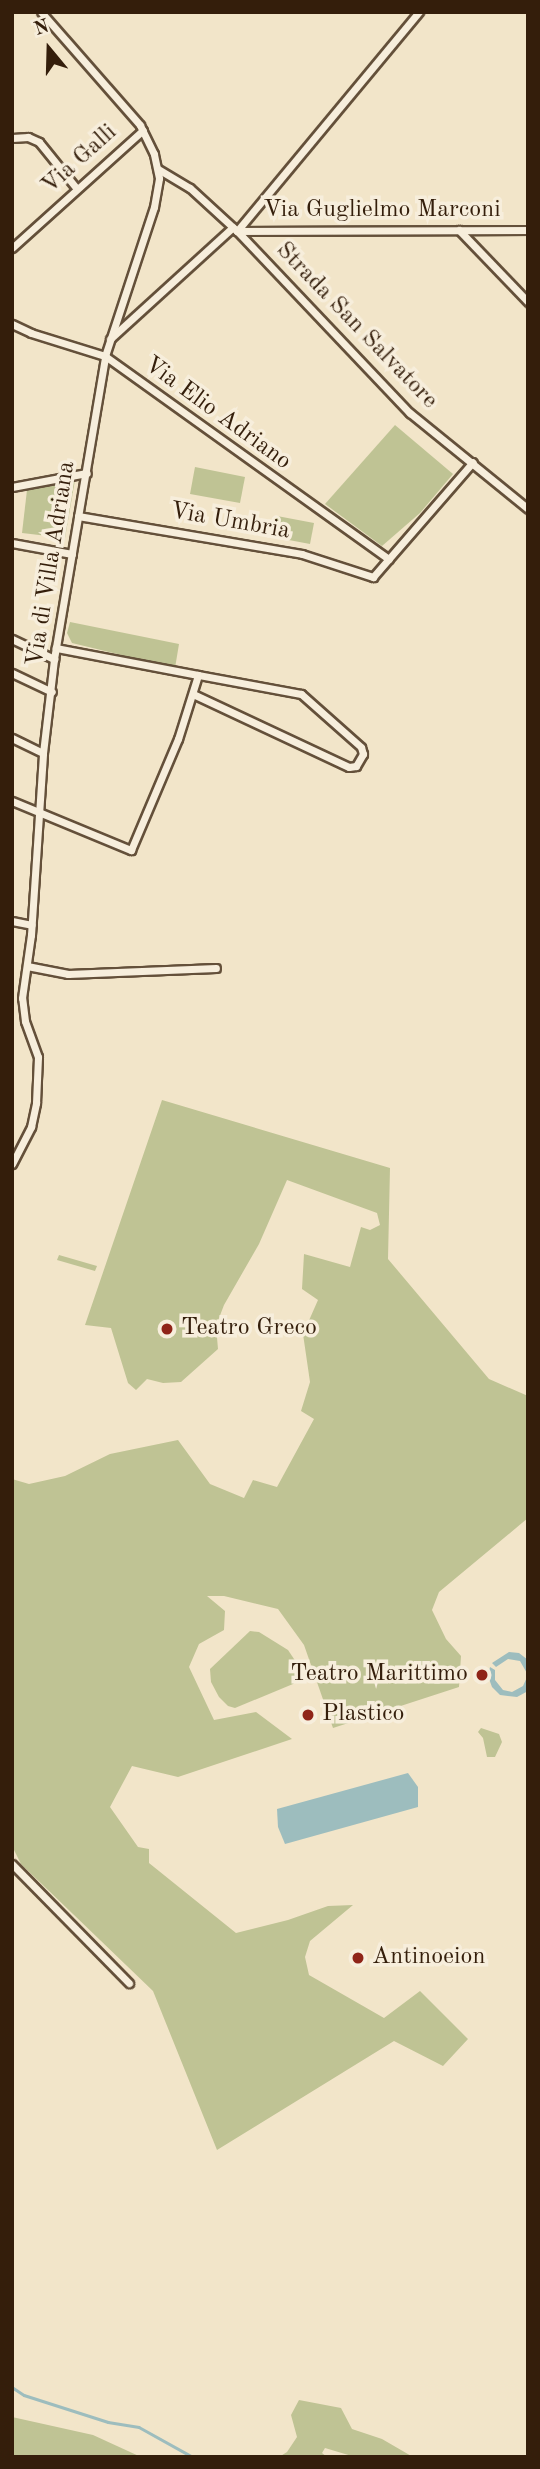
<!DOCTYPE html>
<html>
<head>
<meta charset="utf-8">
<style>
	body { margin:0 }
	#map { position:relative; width:540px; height:2469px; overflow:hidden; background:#f2e5c9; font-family:"Old Standard TT",serif }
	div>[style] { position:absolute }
	.green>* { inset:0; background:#bfc394 }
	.water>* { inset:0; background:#9dbdbe }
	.stream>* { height:2.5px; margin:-1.25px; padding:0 1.25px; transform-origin:1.25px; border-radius:1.25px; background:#9dbdbe }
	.roads { filter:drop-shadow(2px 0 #64503a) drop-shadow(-2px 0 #64503a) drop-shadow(0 2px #64503a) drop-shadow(0 -2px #64503a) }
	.street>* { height:7px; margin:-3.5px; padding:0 3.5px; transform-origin:3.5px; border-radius:3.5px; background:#f7eedc }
	.dots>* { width:19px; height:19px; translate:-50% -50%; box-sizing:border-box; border:4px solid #f7eedc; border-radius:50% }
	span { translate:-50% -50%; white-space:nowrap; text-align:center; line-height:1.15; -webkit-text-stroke:7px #f7eedc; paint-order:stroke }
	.street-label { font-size:24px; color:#341e0b }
	.poi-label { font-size:24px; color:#341e0b }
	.left { translate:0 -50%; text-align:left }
	.right { translate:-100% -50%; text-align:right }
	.frame { position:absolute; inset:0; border:14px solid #341e0b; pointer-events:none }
	.north { position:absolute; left:14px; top:14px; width:70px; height:70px; -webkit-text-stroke:5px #f7eedc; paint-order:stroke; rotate:341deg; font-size:19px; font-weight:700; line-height:28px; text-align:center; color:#341e0b }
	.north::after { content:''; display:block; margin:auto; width:24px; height:32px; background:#341e0b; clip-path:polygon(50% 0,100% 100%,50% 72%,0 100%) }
</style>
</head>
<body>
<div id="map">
	<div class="green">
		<i style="clip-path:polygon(395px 425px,453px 474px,420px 513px,382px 546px,325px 504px)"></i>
		<i style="clip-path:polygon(195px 467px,245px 477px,240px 503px,190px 494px)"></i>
		<i style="clip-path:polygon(75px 480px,65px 538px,22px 533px,27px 490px)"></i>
		<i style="clip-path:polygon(277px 516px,314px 523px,310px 544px,273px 537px)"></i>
		<i style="clip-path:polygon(70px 622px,179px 644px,175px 668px,72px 643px,67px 633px)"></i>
		<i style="clip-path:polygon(162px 1100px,390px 1168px,388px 1259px,489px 1379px,528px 1396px,528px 1518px,439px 1592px,432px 1610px,446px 1639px,461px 1656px,459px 1687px,333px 1728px,304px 1645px,278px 1609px,224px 1596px,207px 1596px,225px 1611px,224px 1630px,199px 1644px,189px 1667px,214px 1720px,256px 1712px,292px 1739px,178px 1777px,132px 1766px,110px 1807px,138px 1847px,149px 1849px,149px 1863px,236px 1933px,288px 1920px,328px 1906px,353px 1905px,310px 1941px,305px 1957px,309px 1975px,384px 2018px,420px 1991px,468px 2039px,443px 2066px,394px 2041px,217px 2150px,153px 1991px,21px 1864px,12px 1846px,12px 1479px,29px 1484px,65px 1476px,110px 1454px,178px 1440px,210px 1484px,244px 1498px,253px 1480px,277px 1487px,314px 1419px,301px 1411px,310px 1382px,303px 1334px,318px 1300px,302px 1289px,304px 1254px,350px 1267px,361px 1227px,370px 1230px,380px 1225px,377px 1213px,287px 1180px,259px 1244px,224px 1305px,216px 1326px,218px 1349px,181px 1382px,163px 1383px,147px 1379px,136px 1390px,128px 1383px,111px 1328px,85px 1325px)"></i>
		<i style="clip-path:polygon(59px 1255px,97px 1266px,95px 1271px,57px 1260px)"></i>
		<i style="clip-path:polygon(250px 1631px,259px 1632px,288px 1650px,298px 1665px,300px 1677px,293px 1684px,235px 1708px,228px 1706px,219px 1697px,211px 1682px,210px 1669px)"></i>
		<i style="clip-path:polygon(481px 1728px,499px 1734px,502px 1742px,495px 1757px,487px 1757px,483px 1738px,478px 1732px)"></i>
		<i style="clip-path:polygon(299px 2400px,341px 2408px,352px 2429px,382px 2439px,413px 2457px,355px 2457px,325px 2448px,322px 2453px,327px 2457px,279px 2457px,287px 2452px,297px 2437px,291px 2415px)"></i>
		<i style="clip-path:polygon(12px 2417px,93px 2435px,141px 2457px,12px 2457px)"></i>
	</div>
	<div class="water">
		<i style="clip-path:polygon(509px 1652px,519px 1653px,528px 1660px,528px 1691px,517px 1697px,500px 1695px,492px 1687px,488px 1676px,490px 1667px,495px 1670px,495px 1680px,503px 1690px,512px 1692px,523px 1686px,528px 1675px,520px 1661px,508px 1659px,496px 1667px,492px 1663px)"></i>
		<i style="clip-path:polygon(408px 1773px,418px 1787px,418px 1807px,285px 1844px,278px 1827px,277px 1809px)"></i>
	</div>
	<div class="stream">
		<i style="left:12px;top:2387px;width:14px;rotate:34deg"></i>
		<i style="left:24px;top:2395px;width:88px;rotate:17.8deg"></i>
		<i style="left:108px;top:2422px;width:31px;rotate:9deg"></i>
		<i style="left:139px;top:2427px;width:62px;rotate:29.1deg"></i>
	</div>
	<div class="roads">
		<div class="street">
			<i style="left:12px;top:138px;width:16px;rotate:-4deg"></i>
			<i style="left:28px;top:137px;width:12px;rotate:24deg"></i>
			<i style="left:39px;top:142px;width:60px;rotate:51deg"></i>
			<i style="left:158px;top:169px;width:37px;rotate:31deg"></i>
			<i style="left:190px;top:188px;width:64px;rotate:42.5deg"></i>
			<i style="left:237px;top:231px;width:251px;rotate:46.5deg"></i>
			<i style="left:410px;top:413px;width:152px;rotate:39.1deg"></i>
			<i style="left:459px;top:230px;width:100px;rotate:46.2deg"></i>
			<i style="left:237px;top:231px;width:291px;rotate:-0.2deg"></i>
			<i style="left:237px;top:231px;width:285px;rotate:-50.3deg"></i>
			<i style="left:12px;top:248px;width:176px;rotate:-42deg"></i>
			<i style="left:12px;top:324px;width:21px;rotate:25deg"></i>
			<i style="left:31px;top:333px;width:77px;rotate:17.3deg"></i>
			<i style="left:105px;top:356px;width:349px;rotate:35.6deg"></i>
			<i style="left:110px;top:339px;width:166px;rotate:-42.3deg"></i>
			<i style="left:12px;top:487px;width:76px;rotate:-10.6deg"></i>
			<i style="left:78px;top:516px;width:227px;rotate:9.6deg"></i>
			<i style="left:302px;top:554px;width:75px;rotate:17.9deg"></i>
			<i style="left:373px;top:577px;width:152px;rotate:-49deg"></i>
			<i style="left:12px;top:543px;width:61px;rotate:10.4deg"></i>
			<i style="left:12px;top:639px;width:47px;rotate:25.5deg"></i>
			<i style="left:12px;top:673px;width:44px;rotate:25.4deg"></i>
			<i style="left:193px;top:694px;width:172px;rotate:25.1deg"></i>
			<i style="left:349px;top:767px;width:7px;rotate:-8deg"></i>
			<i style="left:356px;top:766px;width:14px;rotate:-60deg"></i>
			<i style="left:363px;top:754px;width:7px;rotate:-106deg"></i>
			<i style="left:361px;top:747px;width:80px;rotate:-138.5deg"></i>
			<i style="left:301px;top:694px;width:105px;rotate:-169.5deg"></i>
			<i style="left:12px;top:738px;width:34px;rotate:26deg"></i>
			<i style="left:12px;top:801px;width:129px;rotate:22.4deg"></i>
			<i style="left:131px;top:850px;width:121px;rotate:-67.1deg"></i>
			<i style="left:178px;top:739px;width:67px;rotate:-72.6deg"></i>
			<i style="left:198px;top:675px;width:145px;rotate:-169.2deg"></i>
			<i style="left:12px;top:921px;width:20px;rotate:11deg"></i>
			<i style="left:27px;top:966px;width:42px;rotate:11deg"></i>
			<i style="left:68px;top:974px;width:148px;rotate:-2.3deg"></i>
			<i style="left:12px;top:1164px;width:42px;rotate:-62.8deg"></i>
			<i style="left:31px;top:1127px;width:25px;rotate:-78deg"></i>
			<i style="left:36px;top:1103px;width:46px;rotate:-87.5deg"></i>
			<i style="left:38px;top:1057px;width:38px;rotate:-110deg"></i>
			<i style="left:25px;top:1021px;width:23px;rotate:-97deg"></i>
			<i style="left:22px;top:998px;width:64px;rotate:-81.9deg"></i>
			<i style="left:31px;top:935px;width:182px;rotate:-86.2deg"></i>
			<i style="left:43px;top:753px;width:95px;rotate:-83.3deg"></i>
			<i style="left:54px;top:659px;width:307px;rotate:-80.4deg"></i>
			<i style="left:105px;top:356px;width:157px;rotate:-71.8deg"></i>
			<i style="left:154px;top:207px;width:29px;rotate:-80deg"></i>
			<i style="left:159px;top:178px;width:25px;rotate:-102deg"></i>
			<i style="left:154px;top:154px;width:32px;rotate:-116deg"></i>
			<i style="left:140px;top:125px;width:150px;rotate:-131.2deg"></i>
			<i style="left:12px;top:1864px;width:167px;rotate:45.5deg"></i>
		</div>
	</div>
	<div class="dots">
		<i style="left:167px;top:1329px;background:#8f2418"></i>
		<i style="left:482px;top:1675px;background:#8f2418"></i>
		<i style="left:308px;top:1715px;background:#8f2418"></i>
		<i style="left:358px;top:1958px;background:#8f2418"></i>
	</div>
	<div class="street-label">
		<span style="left:80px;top:160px;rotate:-42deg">Via Galli</span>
		<span style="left:382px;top:211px">Via Guglielmo Marconi</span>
		<span style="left:356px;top:326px;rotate:46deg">Strada San Salvatore</span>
		<span style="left:217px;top:414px;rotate:36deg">Via Elio Adriano</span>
		<span style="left:230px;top:522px;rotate:10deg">Via Umbria</span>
		<span style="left:52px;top:564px;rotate:-81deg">Via di Villa Adriana</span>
	</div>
	<div class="poi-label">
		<span class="left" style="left:181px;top:1329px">Teatro Greco</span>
		<span class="right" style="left:468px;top:1675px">Teatro Marittimo</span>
		<span class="left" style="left:322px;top:1715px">Plastico</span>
		<span class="left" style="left:372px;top:1958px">Antinoeion</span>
	</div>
	<div class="frame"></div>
	<div class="north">N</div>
</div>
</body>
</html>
